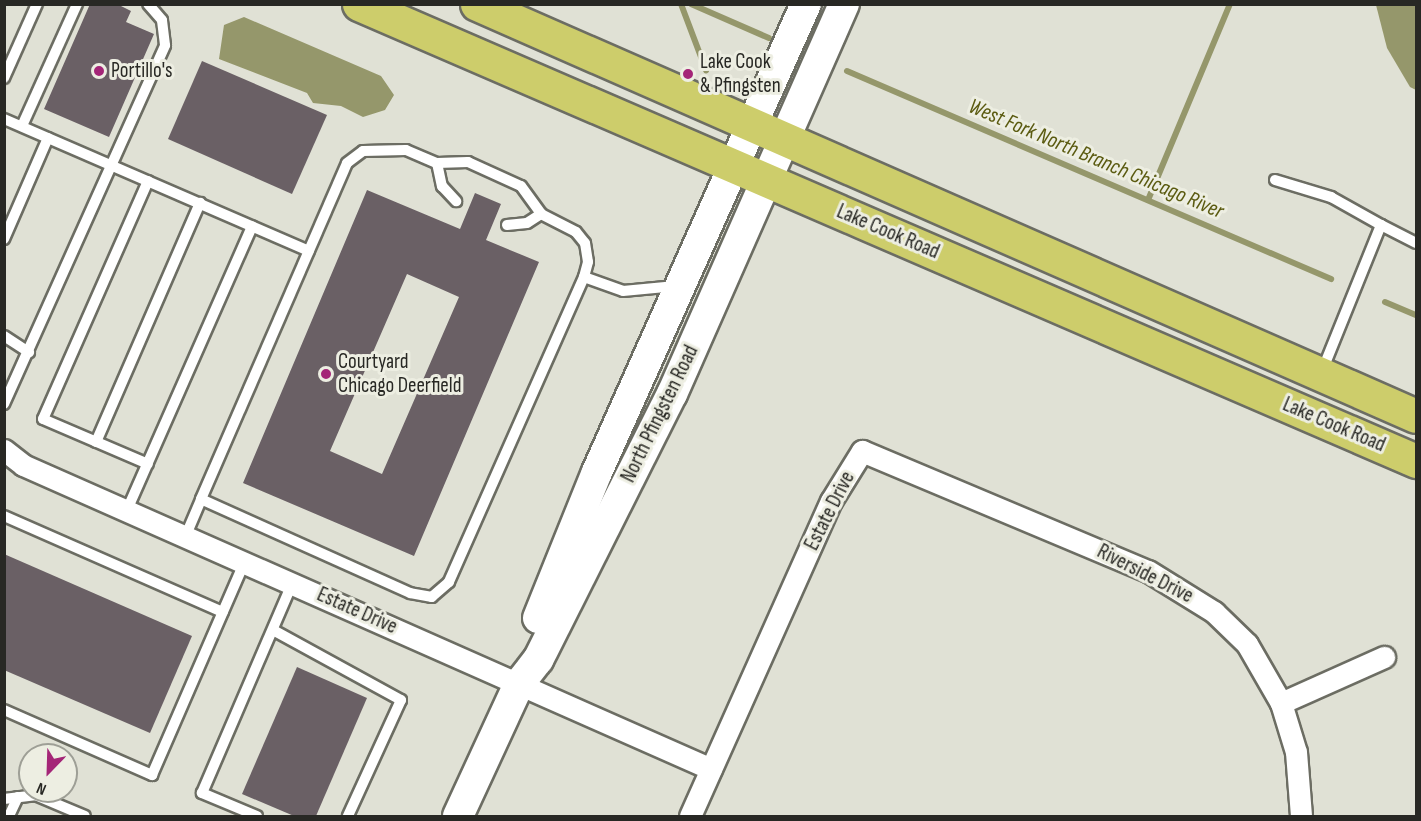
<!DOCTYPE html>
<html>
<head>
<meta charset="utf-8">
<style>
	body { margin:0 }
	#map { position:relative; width:1421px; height:821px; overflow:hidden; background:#e0e1d5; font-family:"Sofia Sans Condensed",sans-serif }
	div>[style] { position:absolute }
	.water>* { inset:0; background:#95976b }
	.stream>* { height:6px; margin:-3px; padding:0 3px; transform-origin:3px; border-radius:3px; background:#95976b }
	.building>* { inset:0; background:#6a6065 }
	.roads { filter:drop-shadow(2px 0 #6c6d63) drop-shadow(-2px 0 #6c6d63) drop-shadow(0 2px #6c6d63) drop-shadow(0 -2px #6c6d63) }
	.lane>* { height:10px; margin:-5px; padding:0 5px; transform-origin:5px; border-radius:5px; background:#fff }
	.street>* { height:21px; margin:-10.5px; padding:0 10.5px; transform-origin:10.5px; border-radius:10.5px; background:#fff }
	.secondary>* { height:30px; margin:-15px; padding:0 15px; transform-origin:15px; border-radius:15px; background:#fff }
	.primary>* { height:33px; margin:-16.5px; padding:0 16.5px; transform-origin:16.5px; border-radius:16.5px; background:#cdcd6b }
	.dots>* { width:16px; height:16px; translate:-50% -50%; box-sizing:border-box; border:3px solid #edeee2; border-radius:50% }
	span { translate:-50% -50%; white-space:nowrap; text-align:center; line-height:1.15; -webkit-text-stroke:6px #edeee2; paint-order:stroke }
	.poi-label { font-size:21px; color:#282824 }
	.left { translate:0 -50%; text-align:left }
	.street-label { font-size:21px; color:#282824 }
	.water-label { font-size:22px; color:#5b5b11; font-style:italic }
	.frame { position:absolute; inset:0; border:6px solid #282824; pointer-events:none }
	.north { position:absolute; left:18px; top:743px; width:60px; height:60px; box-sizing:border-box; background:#edeee2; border:2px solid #9e9f96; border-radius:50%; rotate:203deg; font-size:16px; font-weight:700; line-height:24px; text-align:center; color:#282824 }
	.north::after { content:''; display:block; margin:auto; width:21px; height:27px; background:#a42577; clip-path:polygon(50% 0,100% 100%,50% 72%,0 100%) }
</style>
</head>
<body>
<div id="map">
	<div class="water">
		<i style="clip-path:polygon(1376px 5px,1416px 5px,1416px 90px,1410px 87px,1387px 48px)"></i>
		<i style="clip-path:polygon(244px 17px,381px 76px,394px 95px,385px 110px,363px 117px,341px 106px,313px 103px,307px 93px,219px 59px,224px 25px)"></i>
	</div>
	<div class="stream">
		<i style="left:681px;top:4px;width:71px;rotate:69.3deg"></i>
		<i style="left:691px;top:4px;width:85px;rotate:23.6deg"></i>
		<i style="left:847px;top:71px;width:527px;rotate:23.26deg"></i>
		<i style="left:1148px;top:200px;width:212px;rotate:-67.3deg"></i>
		<i style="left:1385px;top:302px;width:34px;rotate:23deg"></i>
	</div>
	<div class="building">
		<i style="clip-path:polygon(90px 4px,117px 4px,131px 11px,126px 22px,154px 34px,109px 137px,44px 109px)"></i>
		<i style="clip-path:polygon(202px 61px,327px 115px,292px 194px,168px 139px)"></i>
		<i style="clip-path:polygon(evenodd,367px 190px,460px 229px,475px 193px,501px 204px,486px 240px,539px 262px,414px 556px,243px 483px,367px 190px,407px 274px,459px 297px,382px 474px,330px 451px,407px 274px)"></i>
		<i style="clip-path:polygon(4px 554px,192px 636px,150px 733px,4px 670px)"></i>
		<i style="clip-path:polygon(297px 667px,367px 698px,316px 816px,294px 816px,242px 794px)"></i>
	</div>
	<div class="roads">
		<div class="lane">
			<i style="left:4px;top:78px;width:81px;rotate:-66deg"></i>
			<i style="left:4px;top:119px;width:332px;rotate:23.4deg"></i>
			<i style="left:22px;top:126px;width:134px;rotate:-65.7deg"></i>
			<i style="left:437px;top:163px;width:24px;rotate:78deg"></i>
			<i style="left:442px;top:186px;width:21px;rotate:47deg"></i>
			<i style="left:1275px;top:180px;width:59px;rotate:16.9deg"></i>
			<i style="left:1331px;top:197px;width:57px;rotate:29.2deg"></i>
			<i style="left:1381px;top:225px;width:157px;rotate:112deg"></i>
			<i style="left:148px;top:181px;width:260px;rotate:113.8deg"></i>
			<i style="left:43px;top:419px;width:114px;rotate:23.2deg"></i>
			<i style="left:507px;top:225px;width:20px;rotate:-6deg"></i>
			<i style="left:527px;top:223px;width:17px;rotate:-33deg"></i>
			<i style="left:1381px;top:225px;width:39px;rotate:27deg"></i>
			<i style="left:4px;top:239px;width:110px;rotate:-66.5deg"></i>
			<i style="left:584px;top:277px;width:41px;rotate:19.7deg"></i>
			<i style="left:623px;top:291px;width:53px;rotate:-5.4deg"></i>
			<i style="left:4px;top:336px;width:30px;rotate:33deg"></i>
			<i style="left:4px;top:404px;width:393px;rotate:-65.8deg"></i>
			<i style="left:165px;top:45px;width:25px;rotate:-97deg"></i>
			<i style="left:162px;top:20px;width:21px;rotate:-131deg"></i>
			<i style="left:96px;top:442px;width:261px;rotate:-66.5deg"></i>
			<i style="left:127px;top:510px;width:310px;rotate:-66.2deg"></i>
			<i style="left:4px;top:516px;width:239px;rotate:23.7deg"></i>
			<i style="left:186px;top:535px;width:39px;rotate:-67deg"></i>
			<i style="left:201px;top:499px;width:366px;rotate:-66.5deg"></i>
			<i style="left:347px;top:163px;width:20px;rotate:-37deg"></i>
			<i style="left:363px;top:151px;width:43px;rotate:-1.3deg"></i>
			<i style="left:406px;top:150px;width:34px;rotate:23deg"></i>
			<i style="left:437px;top:163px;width:31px;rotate:-2deg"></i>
			<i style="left:468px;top:162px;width:58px;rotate:24.4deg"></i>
			<i style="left:521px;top:186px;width:34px;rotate:54deg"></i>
			<i style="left:541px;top:214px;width:39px;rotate:27deg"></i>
			<i style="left:576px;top:232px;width:14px;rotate:51deg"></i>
			<i style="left:585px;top:243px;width:19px;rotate:81deg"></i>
			<i style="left:588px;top:262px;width:16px;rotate:105deg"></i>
			<i style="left:584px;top:277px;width:334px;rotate:113.9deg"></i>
			<i style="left:449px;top:582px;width:23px;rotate:139deg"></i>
			<i style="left:432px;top:597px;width:22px;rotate:-170deg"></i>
			<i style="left:410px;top:593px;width:229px;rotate:-155.8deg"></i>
			<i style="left:273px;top:630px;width:146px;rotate:28.7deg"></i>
			<i style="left:401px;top:700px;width:128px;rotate:114.6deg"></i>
			<i style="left:4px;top:710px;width:162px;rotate:23.7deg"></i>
			<i style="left:152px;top:775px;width:233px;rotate:-66.5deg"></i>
			<i style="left:4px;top:799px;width:31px;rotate:-7deg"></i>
			<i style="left:35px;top:795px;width:54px;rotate:22.8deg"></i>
			<i style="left:9px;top:816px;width:21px;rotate:-65deg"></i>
			<i style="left:257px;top:816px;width:60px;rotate:-157.3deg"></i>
			<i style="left:202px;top:793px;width:230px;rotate:-66.7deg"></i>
		</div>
		<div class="street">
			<i style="left:4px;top:450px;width:24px;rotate:38deg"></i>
			<i style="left:23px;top:465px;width:752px;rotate:23.84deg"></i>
			<i style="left:1281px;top:703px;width:113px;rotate:-24.1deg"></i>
			<i style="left:690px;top:816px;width:345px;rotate:-65.9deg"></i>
			<i style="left:831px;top:501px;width:59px;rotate:-58.2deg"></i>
			<i style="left:862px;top:451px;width:310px;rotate:22.8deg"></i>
			<i style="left:1148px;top:571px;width:78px;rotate:31.8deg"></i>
			<i style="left:1214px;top:612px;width:46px;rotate:44.1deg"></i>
			<i style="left:1247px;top:644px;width:68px;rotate:60deg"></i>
			<i style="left:1281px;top:703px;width:51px;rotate:73deg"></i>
			<i style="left:1296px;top:752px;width:64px;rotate:85.5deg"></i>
		</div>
		<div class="secondary">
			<i style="left:538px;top:618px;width:157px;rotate:-68deg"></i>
			<i style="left:597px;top:472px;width:513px;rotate:-65.94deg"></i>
			<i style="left:458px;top:816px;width:145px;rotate:-65.2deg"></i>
			<i style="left:519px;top:684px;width:31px;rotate:-52deg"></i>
			<i style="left:538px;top:660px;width:298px;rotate:-63.3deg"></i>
			<i style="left:672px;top:394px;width:426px;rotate:-66.2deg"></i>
		</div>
		<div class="primary">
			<i style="left:359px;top:4px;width:1152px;rotate:23.38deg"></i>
			<i style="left:477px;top:4px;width:1025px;rotate:23.69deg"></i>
		</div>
	</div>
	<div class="dots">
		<i style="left:99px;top:71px;background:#a42577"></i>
		<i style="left:688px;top:74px;background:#a42577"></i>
		<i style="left:326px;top:374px;background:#a42577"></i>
	</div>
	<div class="poi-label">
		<span class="left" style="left:700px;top:74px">Lake Cook<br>&amp; Pfingsten</span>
		<span class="left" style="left:111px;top:71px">Portillo's</span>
		<span class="left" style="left:338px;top:374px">Courtyard<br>Chicago Deerfield</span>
	</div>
	<div class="street-label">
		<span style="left:888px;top:232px;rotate:23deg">Lake Cook Road</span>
		<span style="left:660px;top:414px;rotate:-64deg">North Pfingsten Road</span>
		<span style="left:1334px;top:425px;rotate:23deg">Lake Cook Road</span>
		<span style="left:830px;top:511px;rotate:-63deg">Estate Drive</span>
		<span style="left:1145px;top:574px;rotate:27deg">Riverside Drive</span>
		<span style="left:357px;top:611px;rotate:24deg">Estate Drive</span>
	</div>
	<div class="water-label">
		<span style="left:1096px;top:159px;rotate:23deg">West Fork North Branch Chicago River</span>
	</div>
	<div class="frame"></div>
	<div class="north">N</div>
</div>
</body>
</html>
